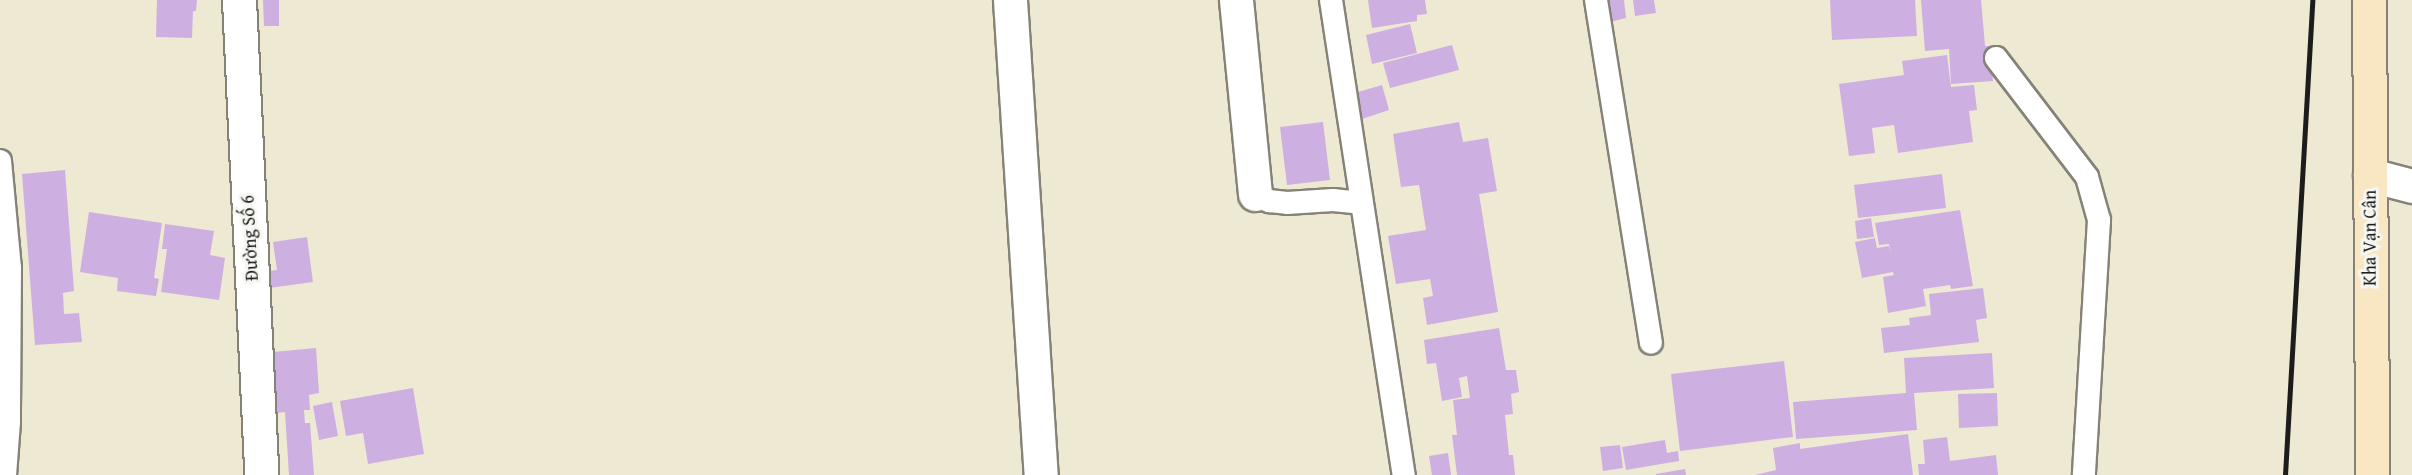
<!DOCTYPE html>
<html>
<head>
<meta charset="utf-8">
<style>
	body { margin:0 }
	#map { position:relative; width:2412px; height:475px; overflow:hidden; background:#eee9d2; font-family:"Gentium Book Plus",serif }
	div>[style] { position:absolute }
	.building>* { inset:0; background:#ceafe2 }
	.roads { filter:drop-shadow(2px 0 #858277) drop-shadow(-2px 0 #858277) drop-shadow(0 2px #858277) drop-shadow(0 -2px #858277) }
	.lane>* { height:22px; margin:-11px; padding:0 11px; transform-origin:11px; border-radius:11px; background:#fff }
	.street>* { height:33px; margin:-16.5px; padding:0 16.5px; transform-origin:16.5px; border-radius:16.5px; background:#fff }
	.secondary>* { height:33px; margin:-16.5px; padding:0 16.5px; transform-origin:16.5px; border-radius:16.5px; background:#f9e7c3 }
	.rail>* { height:4.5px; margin:-2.25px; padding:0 2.25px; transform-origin:2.25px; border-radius:2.25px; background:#1c1c1c }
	span { translate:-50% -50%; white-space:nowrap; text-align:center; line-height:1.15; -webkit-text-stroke:6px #f6f6f2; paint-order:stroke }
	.street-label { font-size:18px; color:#1c1c1c }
</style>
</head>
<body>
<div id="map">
	<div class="building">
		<i style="clip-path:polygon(157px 0,197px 0,196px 11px,193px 11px,192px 38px,156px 37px)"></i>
		<i style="clip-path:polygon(263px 0,279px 0,279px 26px,264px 26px)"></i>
		<i style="clip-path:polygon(1368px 0,1425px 0,1427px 14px,1417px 15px,1417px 21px,1372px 28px)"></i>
		<i style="clip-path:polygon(1602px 0,1624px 0,1626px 18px,1606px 23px)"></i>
		<i style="clip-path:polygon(1633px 0,1654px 0,1656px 13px,1635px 16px)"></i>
		<i style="clip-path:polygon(1830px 0,1915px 0,1917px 36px,1832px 40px)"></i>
		<i style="clip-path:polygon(1921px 0,1981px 0,1985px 46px,1990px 46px,1993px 81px,1951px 84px,1949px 49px,1925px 51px)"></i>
		<i style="clip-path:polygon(1410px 24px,1417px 53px,1372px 64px,1366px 35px)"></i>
		<i style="clip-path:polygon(1452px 45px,1459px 70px,1390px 88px,1383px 63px)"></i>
		<i style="clip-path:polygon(1947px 55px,1951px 87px,1974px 85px,1977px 110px,1969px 111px,1973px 142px,1898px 153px,1894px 125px,1872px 128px,1875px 153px,1849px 156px,1839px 84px,1904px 75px,1902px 61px)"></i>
		<i style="clip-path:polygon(1382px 85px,1389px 110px,1362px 119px,1355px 93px)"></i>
		<i style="clip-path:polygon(1323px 122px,1330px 180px,1287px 185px,1280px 127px)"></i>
		<i style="clip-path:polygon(1459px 122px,1463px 142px,1488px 138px,1497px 191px,1479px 194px,1498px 312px,1427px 325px,1423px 298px,1433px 296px,1430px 279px,1396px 284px,1388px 236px,1426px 230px,1419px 185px,1401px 187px,1393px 134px)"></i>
		<i style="clip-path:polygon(65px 170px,74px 291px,63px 293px,64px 314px,79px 313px,82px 342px,35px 345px,22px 174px)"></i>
		<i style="clip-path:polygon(1942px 174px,1946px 208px,1858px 218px,1854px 185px)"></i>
		<i style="clip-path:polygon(1960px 210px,1973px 286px,1951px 289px,1950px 285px,1923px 289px,1926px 306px,1888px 313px,1883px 277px,1894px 275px,1893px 272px,1862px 278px,1855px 242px,1875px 238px,1877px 248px,1889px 246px,1891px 253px,1889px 244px,1879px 245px,1875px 223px)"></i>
		<i style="clip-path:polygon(89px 212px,162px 223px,154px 278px,159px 279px,156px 296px,117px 291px,118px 278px,80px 272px)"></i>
		<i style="clip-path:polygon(1871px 218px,1874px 237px,1857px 239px,1855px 221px)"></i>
		<i style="clip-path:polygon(165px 224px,214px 231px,210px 255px,225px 258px,219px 300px,161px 292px,167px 249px,162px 249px)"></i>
		<i style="clip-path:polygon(307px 237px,313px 282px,262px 289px,261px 272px,277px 270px,273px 242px)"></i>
		<i style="clip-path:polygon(1983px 288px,1987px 318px,1976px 320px,1979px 342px,1884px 353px,1881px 328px,1910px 325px,1909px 318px,1931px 315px,1929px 294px)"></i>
		<i style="clip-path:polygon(1499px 328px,1506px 370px,1516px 370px,1519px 392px,1511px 394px,1513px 414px,1505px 415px,1509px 455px,1513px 455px,1515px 475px,1457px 475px,1452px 435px,1457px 435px,1453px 400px,1470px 398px,1467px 376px,1459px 378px,1462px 397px,1442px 401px,1436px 363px,1427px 364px,1424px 340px)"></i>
		<i style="clip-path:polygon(316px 348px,319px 393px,309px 395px,310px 410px,304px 410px,305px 423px,310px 423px,314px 475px,289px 475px,285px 412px,277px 413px,273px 352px)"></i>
		<i style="clip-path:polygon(1992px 353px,1994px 388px,1914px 393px,1917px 430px,1796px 439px,1793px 402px,1906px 393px,1904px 358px)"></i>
		<i style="clip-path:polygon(1784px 361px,1793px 437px,1680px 451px,1671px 374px)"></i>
		<i style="clip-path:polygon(413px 388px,424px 454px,368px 464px,363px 433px,346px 436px,340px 401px)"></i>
		<i style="clip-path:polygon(1997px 393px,1998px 426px,1959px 428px,1958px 394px)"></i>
		<i style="clip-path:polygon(332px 402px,338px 436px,319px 440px,313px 406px)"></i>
		<i style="clip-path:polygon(1908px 434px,1913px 475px,1755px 475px,1776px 470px,1773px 448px,1800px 443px,1800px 449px)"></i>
		<i style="clip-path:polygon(1947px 437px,1950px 461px,1996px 455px,1998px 475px,1919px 475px,1918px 464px,1925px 464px,1923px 440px)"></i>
		<i style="clip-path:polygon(1665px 440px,1667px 453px,1678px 451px,1679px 461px,1626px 470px,1622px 447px)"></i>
		<i style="clip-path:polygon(1620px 445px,1623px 468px,1603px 471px,1600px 447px)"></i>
		<i style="clip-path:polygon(1448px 453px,1451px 475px,1432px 475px,1429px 456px)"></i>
		<i style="clip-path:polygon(1685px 469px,1686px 475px,1656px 475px,1656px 474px)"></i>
	</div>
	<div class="roads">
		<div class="lane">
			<i style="left:1331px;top:0;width:481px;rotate:81.3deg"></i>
			<i style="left:1596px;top:0;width:347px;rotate:80.9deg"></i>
			<i style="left:1996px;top:58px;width:150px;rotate:52.6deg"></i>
			<i style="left:2087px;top:177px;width:45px;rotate:74.4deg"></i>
			<i style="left:2099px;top:220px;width:255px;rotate:93.4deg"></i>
			<i style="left:0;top:161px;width:107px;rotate:84.7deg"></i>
			<i style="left:10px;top:268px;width:154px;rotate:90.4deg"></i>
			<i style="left:9px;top:422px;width:53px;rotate:94.3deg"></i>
			<i style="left:1255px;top:194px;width:16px;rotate:27deg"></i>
			<i style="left:1269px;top:201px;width:18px;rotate:6deg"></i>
			<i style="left:1287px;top:203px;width:46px;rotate:-3.7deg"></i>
			<i style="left:1333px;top:200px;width:28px;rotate:6deg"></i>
		</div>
		<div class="street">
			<i style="left:239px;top:0;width:476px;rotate:87.3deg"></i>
			<i style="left:1010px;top:0;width:476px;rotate:86.3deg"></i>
			<i style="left:1236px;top:0;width:195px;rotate:84.4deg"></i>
			<i style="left:2370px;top:175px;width:43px;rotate:14.7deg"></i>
		</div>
		<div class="secondary">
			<i style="left:2369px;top:0;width:475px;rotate:89.6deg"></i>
		</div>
	</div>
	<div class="rail">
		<i style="left:2285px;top:475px;width:476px;rotate:-86.7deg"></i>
	</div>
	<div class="street-label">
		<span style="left:250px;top:238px;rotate:-93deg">Đường Số 6</span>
		<span style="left:2370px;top:238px;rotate:-90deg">Kha Vạn Cân</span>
	</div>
</div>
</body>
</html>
